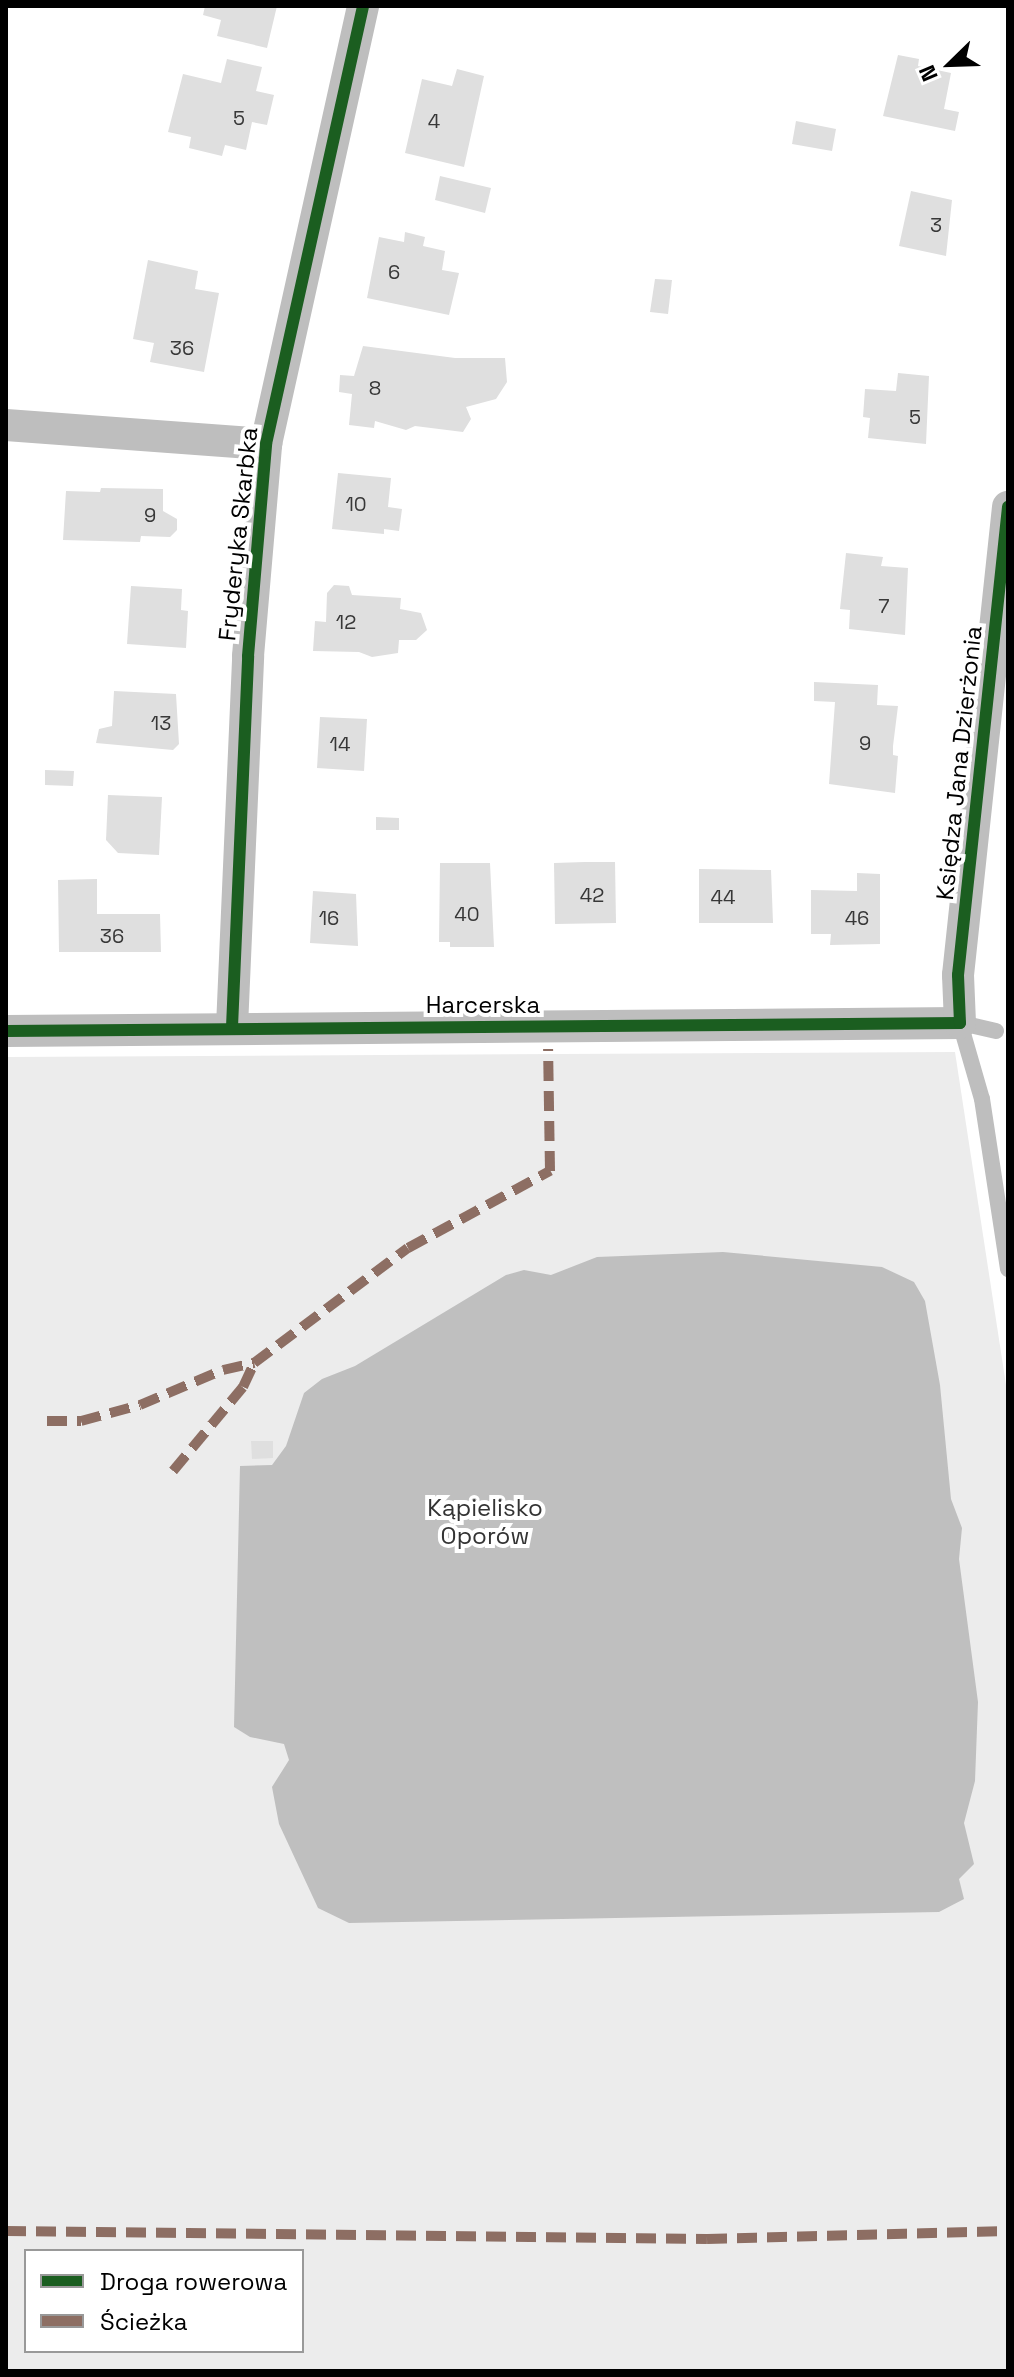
<!DOCTYPE html>
<html>
<head>
<meta charset="utf-8">
<style>
	body { margin:0 }
	#map { position:relative; width:1014px; height:2377px; overflow:hidden; background:#fff; font-family:"Space Grotesk",sans-serif }
	div>[style] { position:absolute }
	.green>* { inset:0; background:#ececec }
	.water>* { inset:0; background:#bfbfbf }
	.building>* { inset:0; background:#dfdfdf }
	.service>* { height:16px; margin:-8px; padding:0 8px; transform-origin:8px; border-radius:8px; background:#bebebe }
	.minor>* { height:32px; margin:-16px; padding:0 16px; transform-origin:16px; border-radius:16px; background:#bebebe }
	.quiet>* { height:10px; margin-top:-5px; transform-origin:0; background:repeating-linear-gradient(90deg,#8d6e63 0 20px,transparent 0 30px) }
	.cycleway>* { height:12px; margin:-6px; padding:0 6px; transform-origin:6px; border-radius:6px; background:#1b5e20 }
	span { translate:-50% -50%; white-space:nowrap; text-align:center; line-height:1.15; -webkit-text-stroke:8px #fff; paint-order:stroke }
	.number-label { font-size:20px; color:#383838 }
	.number-label span { -webkit-text-stroke-width:0 }
	.street-label { font-size:24px; color:#000 }
	.park-label { font-size:24px; color:#333 }
	.frame { position:absolute; inset:0; border:8px solid #000; pointer-events:none }
	.legend { position:absolute; left:24px; top:2249px; width:280px; height:104px; box-sizing:border-box; background:#fff; border:2px solid #999; margin:0; padding:10px 14px; list-style:none; font-size:24px; color:#000 }
	.legend li { display:flex; align-items:center; gap:16px; height:40px }
	.legend b { width:40px; border:2px solid #999 }
	.north { position:absolute; left:910px; top:24px; width:80px; height:80px; -webkit-text-stroke:6px #fff; paint-order:stroke; rotate:247deg; font-size:22px; font-weight:700; line-height:32px; text-align:center; color:#000 }
	.north::after { content:''; display:block; margin:auto; width:28px; height:36px; background:#000; clip-path:polygon(50% 0,100% 100%,50% 72%,0 100%) }
</style>
</head>
<body>
<div id="map">
	<div class="green">
		<i style="clip-path:polygon(evenodd,955px 1052px,1008px 1398px,1008px 2371px,6px 2371px,6px 1057px,955px 1052px,26px 2251px,302px 2251px,302px 2351px,26px 2351px,26px 2251px)"></i>
	</div>
	<div class="water">
		<i style="clip-path:polygon(723px 1252px,882px 1267px,914px 1282px,925px 1301px,940px 1385px,951px 1499px,962px 1528px,959px 1559px,978px 1702px,975px 1781px,964px 1823px,974px 1864px,959px 1879px,964px 1899px,939px 1912px,349px 1923px,318px 1908px,279px 1824px,272px 1787px,289px 1760px,284px 1744px,250px 1737px,234px 1727px,240px 1466px,272px 1465px,286px 1446px,304px 1393px,322px 1379px,355px 1366px,506px 1275px,524px 1270px,551px 1275px,597px 1257px)"></i>
	</div>
	<div class="building">
		<i style="clip-path:polygon(205px 6px,277px 6px,267px 48px,217px 36px,221px 20px,203px 15px)"></i>
		<i style="clip-path:polygon(898px 55px,919px 59px,918px 66px,951px 73px,944px 109px,959px 112px,955px 131px,883px 116px)"></i>
		<i style="clip-path:polygon(227px 59px,262px 67px,256px 91px,274px 95px,267px 125px,252px 122px,246px 150px,225px 145px,222px 156px,189px 148px,191px 137px,168px 132px,183px 74px,221px 83px)"></i>
		<i style="clip-path:polygon(457px 69px,484px 76px,464px 167px,405px 153px,422px 79px,452px 86px)"></i>
		<i style="clip-path:polygon(796px 121px,836px 129px,832px 151px,792px 144px)"></i>
		<i style="clip-path:polygon(440px 176px,491px 188px,485px 213px,435px 200px)"></i>
		<i style="clip-path:polygon(911px 191px,952px 200px,946px 256px,899px 246px)"></i>
		<i style="clip-path:polygon(405px 232px,425px 237px,423px 246px,445px 251px,442px 270px,459px 273px,449px 315px,367px 298px,379px 237px,404px 242px)"></i>
		<i style="clip-path:polygon(148px 260px,198px 271px,195px 289px,219px 293px,204px 372px,150px 362px,154px 343px,133px 339px)"></i>
		<i style="clip-path:polygon(655px 279px,672px 280px,668px 314px,650px 312px)"></i>
		<i style="clip-path:polygon(363px 346px,455px 358px,505px 358px,507px 382px,496px 399px,466px 407px,471px 419px,463px 432px,415px 426px,406px 430px,375px 421px,374px 428px,349px 425px,352px 394px,339px 392px,340px 375px,354px 376px)"></i>
		<i style="clip-path:polygon(898px 373px,929px 376px,926px 444px,868px 438px,870px 418px,863px 417px,865px 389px,896px 391px)"></i>
		<i style="clip-path:polygon(338px 473px,391px 478px,388px 507px,402px 509px,399px 531px,384px 529px,384px 534px,332px 529px)"></i>
		<i style="clip-path:polygon(101px 488px,163px 489px,163px 511px,177px 519px,177px 530px,170px 537px,141px 536px,140px 542px,63px 540px,66px 491px,100px 492px)"></i>
		<i style="clip-path:polygon(846px 553px,883px 557px,881px 566px,908px 568px,905px 635px,849px 629px,850px 610px,840px 609px)"></i>
		<i style="clip-path:polygon(334px 585px,349px 586px,352px 595px,401px 598px,400px 609px,421px 613px,427px 630px,416px 640px,399px 640px,398px 653px,372px 657px,359px 652px,313px 651px,315px 621px,326px 622px,327px 593px)"></i>
		<i style="clip-path:polygon(131px 586px,182px 589px,181px 610px,188px 611px,186px 648px,127px 644px)"></i>
		<i style="clip-path:polygon(814px 682px,878px 685px,877px 705px,898px 706px,893px 746px,893px 755px,898px 756px,895px 793px,829px 784px,835px 702px,814px 701px)"></i>
		<i style="clip-path:polygon(114px 691px,176px 694px,179px 744px,173px 750px,96px 743px,99px 729px,112px 726px)"></i>
		<i style="clip-path:polygon(320px 717px,367px 719px,364px 771px,317px 768px)"></i>
		<i style="clip-path:polygon(45px 770px,74px 771px,73px 786px,45px 785px)"></i>
		<i style="clip-path:polygon(108px 795px,162px 797px,159px 855px,118px 853px,106px 840px)"></i>
		<i style="clip-path:polygon(376px 817px,399px 818px,399px 830px,376px 830px)"></i>
		<i style="clip-path:polygon(585px 862px,615px 862px,616px 923px,555px 924px,554px 863px)"></i>
		<i style="clip-path:polygon(440px 863px,490px 863px,494px 947px,450px 947px,450px 942px,439px 942px)"></i>
		<i style="clip-path:polygon(699px 869px,771px 870px,773px 923px,699px 923px)"></i>
		<i style="clip-path:polygon(857px 873px,880px 874px,880px 944px,830px 945px,831px 934px,811px 934px,811px 890px,857px 891px)"></i>
		<i style="clip-path:polygon(97px 879px,97px 914px,160px 914px,161px 952px,59px 952px,58px 880px)"></i>
		<i style="clip-path:polygon(313px 891px,356px 894px,358px 946px,310px 943px)"></i>
		<i style="clip-path:polygon(251px 1441px,273px 1441px,273px 1458px,252px 1459px)"></i>
	</div>
	<div class="service">
		<i style="left:996px;top:1031px;width:37px;rotate:-167deg"></i>
		<i style="left:960px;top:1023px;width:79px;rotate:73.9deg"></i>
		<i style="left:982px;top:1099px;width:172px;rotate:81.3deg"></i>
	</div>
	<div class="minor">
		<i style="left:6px;top:425px;width:261px;rotate:4.2deg"></i>
		<i style="left:232px;top:1027px;width:371px;rotate:-87.5deg"></i>
		<i style="left:248px;top:656px;width:213px;rotate:-85.1deg"></i>
		<i style="left:266px;top:444px;width:449px;rotate:-77.5deg"></i>
		<i style="left:6px;top:1031px;width:954px;rotate:-0.48deg"></i>
		<i style="left:960px;top:1023px;width:48px;rotate:-92.4deg"></i>
		<i style="left:958px;top:975px;width:471px;rotate:-83.9deg"></i>
	</div>
	<div class="quiet">
		<i style="left:47px;top:1421px;width:34px"></i>
		<i style="left:81px;top:1421px;width:61px;rotate:-15.2deg"></i>
		<i style="left:140px;top:1405px;width:90px;rotate:-22.9deg"></i>
		<i style="left:223px;top:1370px;width:32px;rotate:-13deg"></i>
		<i style="left:173px;top:1471px;width:109px;rotate:-50.2deg"></i>
		<i style="left:243px;top:1387px;width:26px;rotate:-65deg"></i>
		<i style="left:254px;top:1363px;width:192px;rotate:-36.8deg"></i>
		<i style="left:408px;top:1248px;width:162px;rotate:-28.5deg"></i>
		<i style="left:550px;top:1171px;width:122px;rotate:-90.9deg"></i>
		<i style="left:6px;top:2231px;width:701px;rotate:0.65deg"></i>
		<i style="left:707px;top:2239px;width:301px;rotate:-1.5deg"></i>
	</div>
	<div class="cycleway">
		<i style="left:232px;top:1027px;width:371px;rotate:-87.5deg"></i>
		<i style="left:248px;top:656px;width:213px;rotate:-85.1deg"></i>
		<i style="left:266px;top:444px;width:449px;rotate:-77.5deg"></i>
		<i style="left:6px;top:1031px;width:954px;rotate:-0.48deg"></i>
		<i style="left:960px;top:1023px;width:48px;rotate:-92.4deg"></i>
		<i style="left:958px;top:975px;width:471px;rotate:-83.9deg"></i>
	</div>
	<div class="number-label">
		<span style="left:239px;top:118px">5</span>
		<span style="left:434px;top:121px">4</span>
		<span style="left:936px;top:225px">3</span>
		<span style="left:394px;top:272px">6</span>
		<span style="left:182px;top:348px">36</span>
		<span style="left:375px;top:388px">8</span>
		<span style="left:915px;top:417px">5</span>
		<span style="left:356px;top:504px">10</span>
		<span style="left:150px;top:515px">9</span>
		<span style="left:884px;top:606px">7</span>
		<span style="left:346px;top:622px">12</span>
		<span style="left:161px;top:723px">13</span>
		<span style="left:865px;top:743px">9</span>
		<span style="left:340px;top:744px">14</span>
		<span style="left:592px;top:895px">42</span>
		<span style="left:723px;top:897px">44</span>
		<span style="left:467px;top:914px">40</span>
		<span style="left:329px;top:918px">16</span>
		<span style="left:857px;top:918px">46</span>
		<span style="left:112px;top:936px">36</span>
	</div>
	<div class="street-label">
		<span style="left:238px;top:534px;rotate:-84deg">Fryderyka Skarbka</span>
		<span style="left:959px;top:763px;rotate:-84deg">Księdza Jana Dzierżonia</span>
		<span style="left:483px;top:1005px">Harcerska</span>
	</div>
	<div class="park-label">
		<span style="left:485px;top:1522px">Kąpielisko<br>Oporów</span>
	</div>
	<div class="frame"></div>
	<ul class="legend">
	<li><b style="height:10px;background:#1b5e20"></b>Droga rowerowa</li>
	<li><b style="height:10px;background:#8d6e63"></b>Ścieżka</li>
	</ul>
	<div class="north">N</div>
</div>
</body>
</html>
